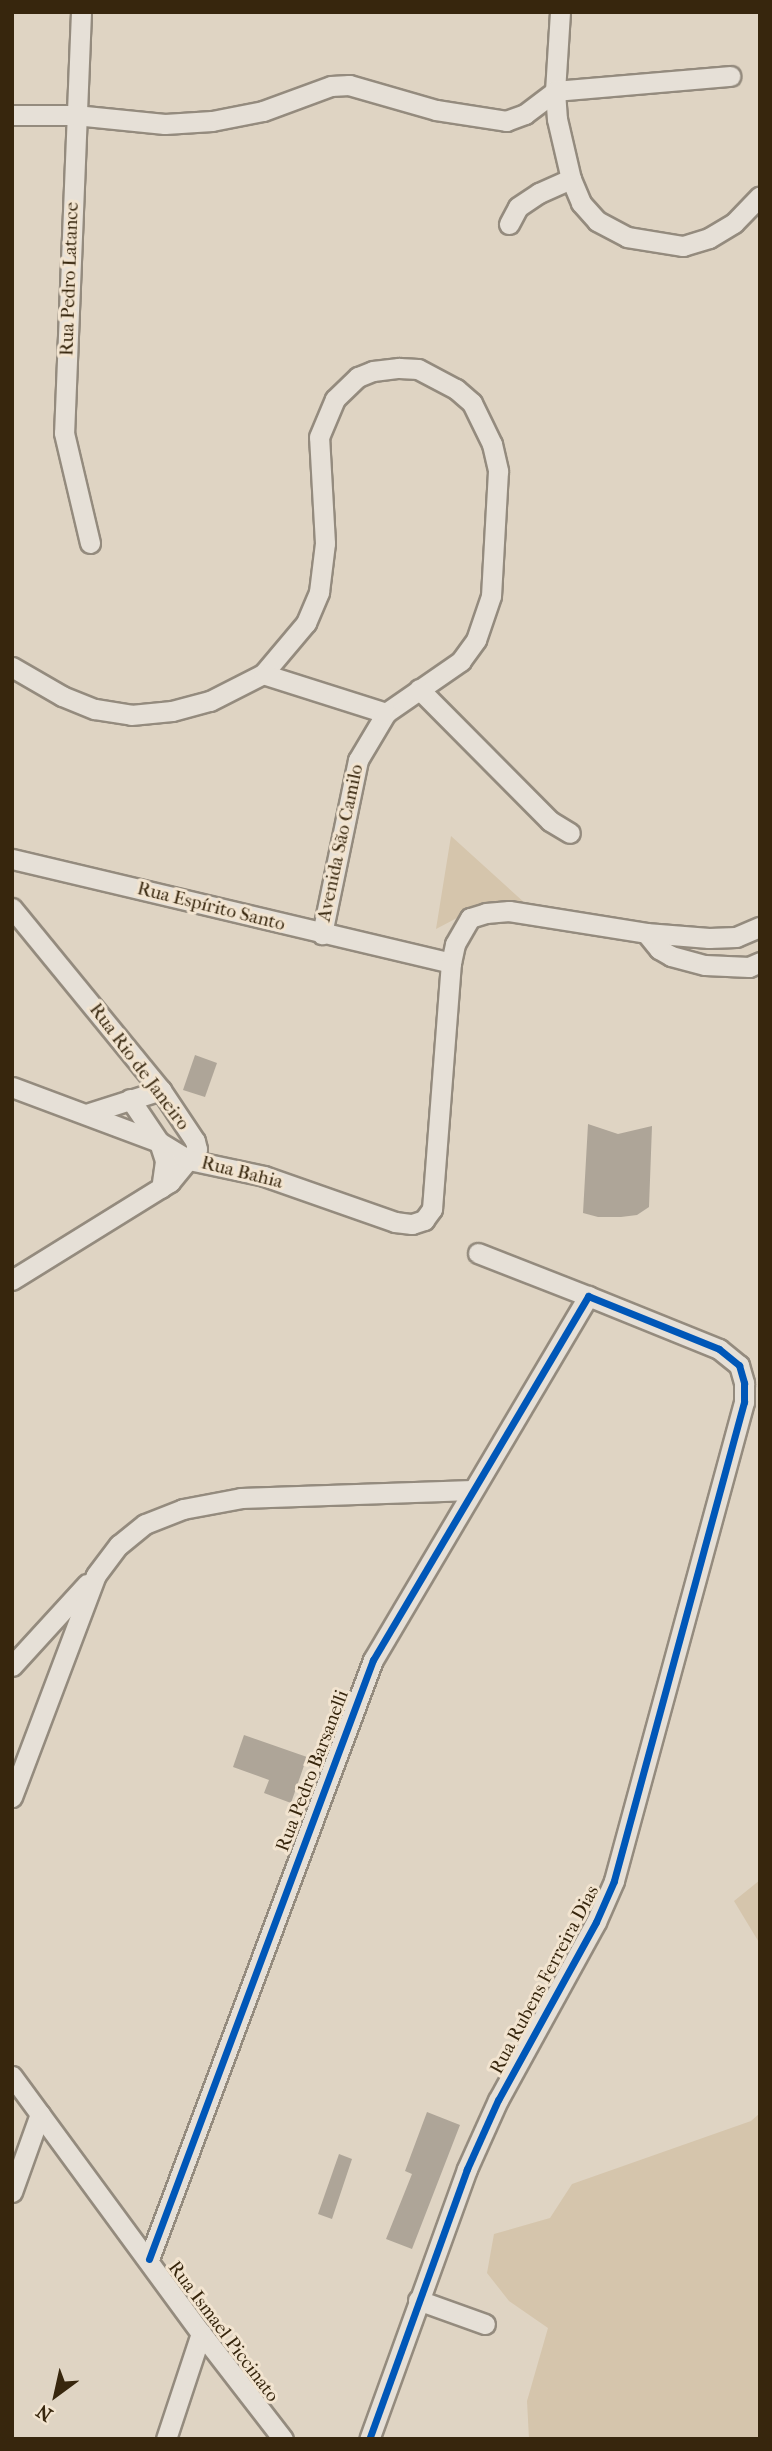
<!DOCTYPE html>
<html>
<head>
<meta charset="utf-8">
<style>
	body { margin:0 }
	#map { position:relative; width:772px; height:2451px; overflow:hidden; background:#dfd4c3; font-family:"IM FELL French Canon",serif }
	div>[style] { position:absolute }
	.green>* { inset:0; background:#d5c5ac }
	.building>* { inset:0; background:#aea598 }
	.roads { filter:drop-shadow(2px 0 #948b7e) drop-shadow(-2px 0 #948b7e) drop-shadow(0 2px #948b7e) drop-shadow(0 -2px #948b7e) }
	.minor>* { height:19px; margin:-9.5px; padding:0 9.5px; transform-origin:9.5px; border-radius:9.5px; background:#e6e0d7 }
	.cycleway>* { height:7px; margin:-3.5px; padding:0 3.5px; transform-origin:3.5px; border-radius:3.5px; background:#0057b8 }
	span { translate:-50% -50%; white-space:nowrap; text-align:center; line-height:1.15; -webkit-text-stroke:6px #f2e4d0; paint-order:stroke }
	.street-label { font-size:19px; color:#37260d }
	.frame { position:absolute; inset:0; border:14px solid #37260d; pointer-events:none }
	.north { position:absolute; left:21px; top:2360px; width:70px; height:70px; -webkit-text-stroke:5px #f2e4d0; paint-order:stroke; rotate:213deg; font-size:19px; font-weight:700; line-height:28px; text-align:center; color:#37260d }
	.north::after { content:''; display:block; margin:auto; width:24px; height:32px; background:#37260d; clip-path:polygon(50% 0,100% 100%,50% 72%,0 100%) }
</style>
</head>
<body>
<div id="map">
	<div class="green">
		<i style="clip-path:polygon(451px 836px,527px 905px,476px 908px,436px 929px)"></i>
		<i style="clip-path:polygon(760px 1880px,760px 1944px,734px 1901px)"></i>
		<i style="clip-path:polygon(760px 2113px,760px 2439px,529px 2439px,527px 2401px,548px 2328px,509px 2301px,487px 2273px,494px 2234px,550px 2218px,572px 2184px,751px 2121px)"></i>
	</div>
	<div class="building">
		<i style="clip-path:polygon(195px 1055px,217px 1063px,205px 1097px,183px 1090px)"></i>
		<i style="clip-path:polygon(588px 1124px,618px 1134px,652px 1126px,649px 1207px,637px 1215px,621px 1217px,598px 1217px,583px 1213px)"></i>
		<i style="clip-path:polygon(244px 1735px,307px 1757px,291px 1803px,264px 1793px,269px 1780px,233px 1767px)"></i>
		<i style="clip-path:polygon(427px 2112px,460px 2125px,412px 2249px,386px 2239px,412px 2174px,405px 2171px)"></i>
		<i style="clip-path:polygon(339px 2154px,352px 2159px,332px 2219px,318px 2214px)"></i>
	</div>
	<div class="roads">
		<div class="minor">
			<i style="left:81px;top:12px;width:421px;rotate:92.3deg"></i>
			<i style="left:64px;top:433px;width:113px;rotate:76.7deg"></i>
			<i style="left:560px;top:12px;width:79px;rotate:93.6deg"></i>
			<i style="left:555px;top:91px;width:28px;rotate:86deg"></i>
			<i style="left:557px;top:119px;width:62px;rotate:76.9deg"></i>
			<i style="left:571px;top:179px;width:26px;rotate:67deg"></i>
			<i style="left:581px;top:203px;width:24px;rotate:48deg"></i>
			<i style="left:597px;top:221px;width:34px;rotate:28deg"></i>
			<i style="left:627px;top:237px;width:57px;rotate:9.1deg"></i>
			<i style="left:683px;top:246px;width:27px;rotate:-17deg"></i>
			<i style="left:709px;top:238px;width:29px;rotate:-31deg"></i>
			<i style="left:734px;top:223px;width:37px;rotate:-46deg"></i>
			<i style="left:555px;top:91px;width:176px;rotate:-4.9deg"></i>
			<i style="left:12px;top:115px;width:63px"></i>
			<i style="left:75px;top:115px;width:90px;rotate:5.7deg"></i>
			<i style="left:165px;top:124px;width:47px;rotate:-3.7deg"></i>
			<i style="left:212px;top:121px;width:52px;rotate:-11.1deg"></i>
			<i style="left:263px;top:111px;width:72px;rotate:-20.2deg"></i>
			<i style="left:331px;top:86px;width:18px;rotate:-3deg"></i>
			<i style="left:349px;top:85px;width:91px;rotate:16deg"></i>
			<i style="left:436px;top:110px;width:71px;rotate:8.9deg"></i>
			<i style="left:506px;top:121px;width:20px;rotate:-20deg"></i>
			<i style="left:525px;top:114px;width:38px;rotate:-37deg"></i>
			<i style="left:509px;top:224px;width:19px;rotate:-62deg"></i>
			<i style="left:518px;top:207px;width:25px;rotate:-34deg"></i>
			<i style="left:539px;top:193px;width:35px;rotate:-24deg"></i>
			<i style="left:12px;top:667px;width:58px;rotate:30.1deg"></i>
			<i style="left:62px;top:696px;width:35px;rotate:22deg"></i>
			<i style="left:95px;top:709px;width:36px;rotate:9deg"></i>
			<i style="left:131px;top:715px;width:41px;rotate:-5.6deg"></i>
			<i style="left:172px;top:711px;width:39px;rotate:-15deg"></i>
			<i style="left:210px;top:701px;width:59px;rotate:-27deg"></i>
			<i style="left:263px;top:674px;width:67px;rotate:-49.9deg"></i>
			<i style="left:306px;top:623px;width:34px;rotate:-67deg"></i>
			<i style="left:319px;top:592px;width:49px;rotate:-83deg"></i>
			<i style="left:325px;top:543px;width:106px;rotate:-93.2deg"></i>
			<i style="left:319px;top:437px;width:41px;rotate:-67.2deg"></i>
			<i style="left:335px;top:399px;width:32px;rotate:-44deg"></i>
			<i style="left:358px;top:377px;width:16px;rotate:-22deg"></i>
			<i style="left:373px;top:371px;width:26px;rotate:-7deg"></i>
			<i style="left:399px;top:368px;width:19px;rotate:3deg"></i>
			<i style="left:418px;top:369px;width:43px;rotate:27.8deg"></i>
			<i style="left:456px;top:389px;width:21px;rotate:41deg"></i>
			<i style="left:472px;top:403px;width:46px;rotate:64deg"></i>
			<i style="left:492px;top:444px;width:28px;rotate:77deg"></i>
			<i style="left:498px;top:471px;width:125px;rotate:93.2deg"></i>
			<i style="left:491px;top:596px;width:46px;rotate:108.8deg"></i>
			<i style="left:476px;top:640px;width:26px;rotate:126deg"></i>
			<i style="left:461px;top:661px;width:91px;rotate:145.3deg"></i>
			<i style="left:386px;top:713px;width:55px;rotate:120.8deg"></i>
			<i style="left:358px;top:760px;width:178px;rotate:101.7deg"></i>
			<i style="left:263px;top:674px;width:129px;rotate:17.6deg"></i>
			<i style="left:419px;top:689px;width:186px;rotate:45.2deg"></i>
			<i style="left:550px;top:821px;width:23px;rotate:31deg"></i>
			<i style="left:12px;top:859px;width:451px;rotate:13.3deg"></i>
			<i style="left:12px;top:908px;width:235px;rotate:50.7deg"></i>
			<i style="left:161px;top:1090px;width:61px;rotate:56.3deg"></i>
			<i style="left:195px;top:1141px;width:8px;rotate:76deg"></i>
			<i style="left:197px;top:1149px;width:43px;rotate:129.3deg"></i>
			<i style="left:170px;top:1182px;width:186px;rotate:148.2deg"></i>
			<i style="left:646px;top:933px;width:21px;rotate:51deg"></i>
			<i style="left:659px;top:949px;width:14px;rotate:30deg"></i>
			<i style="left:671px;top:956px;width:35px;rotate:15deg"></i>
			<i style="left:705px;top:965px;width:44px;rotate:2.6deg"></i>
			<i style="left:749px;top:967px;width:12px;rotate:-24deg"></i>
			<i style="left:12px;top:1087px;width:157px;rotate:20.5deg"></i>
			<i style="left:159px;top:1142px;width:35px;rotate:31deg"></i>
			<i style="left:189px;top:1160px;width:77px;rotate:12deg"></i>
			<i style="left:264px;top:1176px;width:139px;rotate:19.3deg"></i>
			<i style="left:395px;top:1222px;width:17px;rotate:7deg"></i>
			<i style="left:412px;top:1224px;width:13px;rotate:-18deg"></i>
			<i style="left:424px;top:1220px;width:14px;rotate:-54deg"></i>
			<i style="left:432px;top:1209px;width:247px;rotate:-85.6deg"></i>
			<i style="left:451px;top:963px;width:19px;rotate:-78deg"></i>
			<i style="left:455px;top:944px;width:30px;rotate:-60deg"></i>
			<i style="left:470px;top:918px;width:17px;rotate:-17deg"></i>
			<i style="left:486px;top:913px;width:23px;rotate:-5deg"></i>
			<i style="left:509px;top:911px;width:139px;rotate:9.1deg"></i>
			<i style="left:646px;top:933px;width:63px;rotate:4.5deg"></i>
			<i style="left:709px;top:938px;width:27px;rotate:-2deg"></i>
			<i style="left:736px;top:937px;width:26px;rotate:-23deg"></i>
			<i style="left:130px;top:1099px;width:52px;rotate:56deg"></i>
			<i style="left:159px;top:1142px;width:20px;rotate:72deg"></i>
			<i style="left:165px;top:1161px;width:27px;rotate:98deg"></i>
			<i style="left:86px;top:1114px;width:79px;rotate:-17.7deg"></i>
			<i style="left:478px;top:1253px;width:118px;rotate:21.4deg"></i>
			<i style="left:12px;top:1666px;width:111px;rotate:-47.6deg"></i>
			<i style="left:12px;top:1797px;width:237px;rotate:-69.3deg"></i>
			<i style="left:96px;top:1575px;width:38px;rotate:-53deg"></i>
			<i style="left:119px;top:1545px;width:33px;rotate:-39deg"></i>
			<i style="left:145px;top:1524px;width:41px;rotate:-21.5deg"></i>
			<i style="left:183px;top:1509px;width:59px;rotate:-10.7deg"></i>
			<i style="left:241px;top:1498px;width:231px;rotate:-2deg"></i>
			<i style="left:12px;top:2076px;width:319px;rotate:53.7deg"></i>
			<i style="left:201px;top:2333px;width:134px;rotate:52.3deg"></i>
			<i style="left:12px;top:2192px;width:83px;rotate:-70.3deg"></i>
			<i style="left:149px;top:2259px;width:640px;rotate:-69.5deg"></i>
			<i style="left:373px;top:1660px;width:423px;rotate:-59.4deg"></i>
			<i style="left:588px;top:1296px;width:141px;rotate:22deg"></i>
			<i style="left:719px;top:1349px;width:26px;rotate:39deg"></i>
			<i style="left:739px;top:1365px;width:19px;rotate:74deg"></i>
			<i style="left:744px;top:1383px;width:19px;rotate:90deg"></i>
			<i style="left:744px;top:1402px;width:496px;rotate:105.2deg"></i>
			<i style="left:614px;top:1881px;width:45px;rotate:113.7deg"></i>
			<i style="left:596px;top:1922px;width:203px;rotate:118.8deg"></i>
			<i style="left:498px;top:2100px;width:76px;rotate:114.2deg"></i>
			<i style="left:467px;top:2169px;width:287px;rotate:109.9deg"></i>
			<i style="left:418px;top:2300px;width:71px;rotate:19.7deg"></i>
			<i style="left:166px;top:2439px;width:112px;rotate:-71.7deg"></i>
		</div>
	</div>
	<div class="cycleway">
		<i style="left:149px;top:2259px;width:640px;rotate:-69.5deg"></i>
		<i style="left:373px;top:1660px;width:423px;rotate:-59.4deg"></i>
		<i style="left:588px;top:1296px;width:141px;rotate:22deg"></i>
		<i style="left:719px;top:1349px;width:26px;rotate:39deg"></i>
		<i style="left:739px;top:1365px;width:19px;rotate:74deg"></i>
		<i style="left:744px;top:1383px;width:19px;rotate:90deg"></i>
		<i style="left:744px;top:1402px;width:496px;rotate:105.2deg"></i>
		<i style="left:614px;top:1881px;width:45px;rotate:113.7deg"></i>
		<i style="left:596px;top:1922px;width:203px;rotate:118.8deg"></i>
		<i style="left:498px;top:2100px;width:76px;rotate:114.2deg"></i>
		<i style="left:467px;top:2169px;width:287px;rotate:109.9deg"></i>
	</div>
	<div class="street-label">
		<span style="left:70px;top:279px;rotate:-88deg">Rua Pedro Latance</span>
		<span style="left:341px;top:843px;rotate:-78deg">Avenida São Camilo</span>
		<span style="left:211px;top:907px;rotate:14deg">Rua Espírito Santo</span>
		<span style="left:139px;top:1067px;rotate:53deg">Rua Rio de Janeiro</span>
		<span style="left:242px;top:1173px;rotate:14deg">Rua Bahia</span>
		<span style="left:313px;top:1771px;rotate:-69deg">Rua Pedro Barsanelli</span>
		<span style="left:545px;top:1980px;rotate:-62deg">Rua Rubens Ferreira Dias</span>
		<span style="left:223px;top:2332px;rotate:53deg">Rua Ismael Piccinato</span>
	</div>
	<div class="frame"></div>
	<div class="north">N</div>
</div>
</body>
</html>
